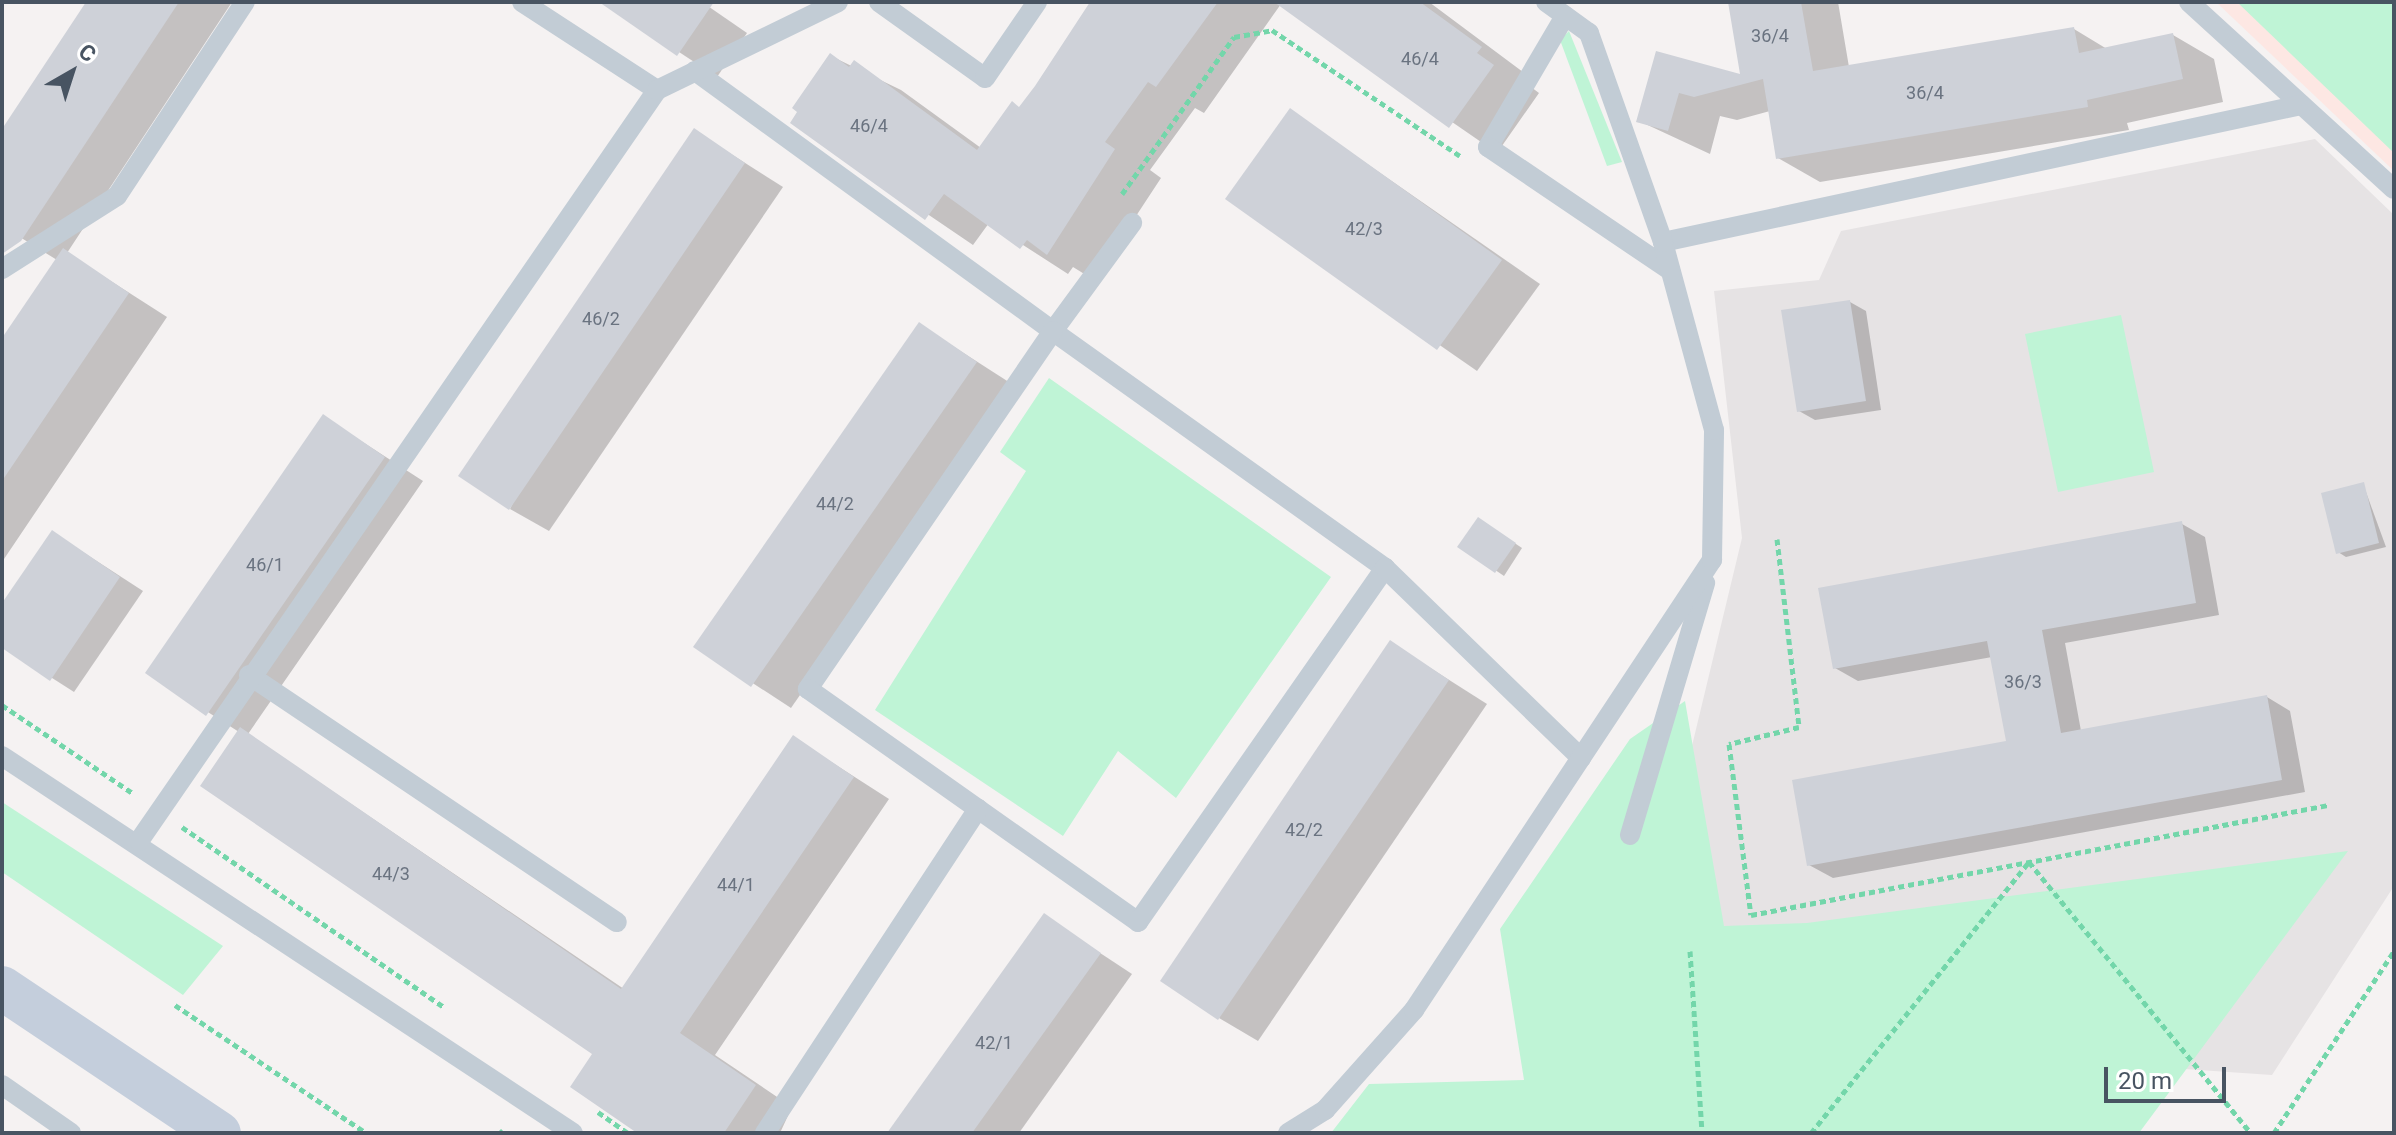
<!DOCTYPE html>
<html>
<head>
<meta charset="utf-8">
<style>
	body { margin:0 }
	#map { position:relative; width:2396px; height:1135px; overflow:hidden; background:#f5f2f2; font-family:Roboto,sans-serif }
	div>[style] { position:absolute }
	.education>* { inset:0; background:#e6e3e4 }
	.medical>* { inset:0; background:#fde7e3 }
	.green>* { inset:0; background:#bff4d6 }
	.shadow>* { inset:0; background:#0003 }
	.building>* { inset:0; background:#ced1d8 }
	.path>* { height:5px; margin-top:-2.5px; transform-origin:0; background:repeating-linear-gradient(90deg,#73d6aa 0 6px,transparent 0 10px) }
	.lane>* { height:20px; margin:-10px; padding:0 10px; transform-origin:10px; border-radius:10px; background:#c2ccd5 }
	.secondary>* { height:44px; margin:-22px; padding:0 22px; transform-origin:22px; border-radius:22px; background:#c4cedc }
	span { translate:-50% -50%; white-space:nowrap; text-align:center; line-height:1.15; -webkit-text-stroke:8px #fff; paint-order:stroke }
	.number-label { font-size:18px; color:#6a7380 }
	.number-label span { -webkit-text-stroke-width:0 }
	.frame { position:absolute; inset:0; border:4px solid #485462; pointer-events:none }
	.north { position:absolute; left:32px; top:32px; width:80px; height:80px; -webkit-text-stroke:6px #fff; paint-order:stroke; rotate:39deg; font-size:22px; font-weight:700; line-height:32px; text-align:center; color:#485462 }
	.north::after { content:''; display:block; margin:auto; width:28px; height:36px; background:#485462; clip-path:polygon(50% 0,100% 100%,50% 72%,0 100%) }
	.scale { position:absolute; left:2104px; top:1067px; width:122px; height:36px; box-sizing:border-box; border:4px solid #485462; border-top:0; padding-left:10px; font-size:24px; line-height:28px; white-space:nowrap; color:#485462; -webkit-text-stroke:6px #fff; paint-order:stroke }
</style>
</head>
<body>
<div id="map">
	<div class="education">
		<i style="clip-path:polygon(2315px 139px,2394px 215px,2394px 886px,2272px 1075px,2024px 1058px,1640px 962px,1742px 538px,1714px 291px,1819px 280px,1841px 231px)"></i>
	</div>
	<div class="medical">
		<i style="clip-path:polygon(2216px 2px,2394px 2px,2394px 171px)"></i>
	</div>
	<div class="green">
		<i style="clip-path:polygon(2237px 2px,2394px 2px,2394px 153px)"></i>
		<i style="clip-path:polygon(1569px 31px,1622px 162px,1607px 166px,1560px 40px)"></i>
		<i style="clip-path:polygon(2121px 315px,2154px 472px,2058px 492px,2025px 334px)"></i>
		<i style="clip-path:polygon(1049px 378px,1331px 577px,1176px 798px,1118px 751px,1063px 836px,875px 710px,1026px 471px,1000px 452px)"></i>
		<i style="clip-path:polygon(1685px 701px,1724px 926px,1807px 923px,2348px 851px,2139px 1133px,1331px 1133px,1369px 1084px,1524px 1080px,1500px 929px,1630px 739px)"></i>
		<i style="clip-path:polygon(2px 802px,223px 946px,183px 995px,2px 872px)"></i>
	</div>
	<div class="shadow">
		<i style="clip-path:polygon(88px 2px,232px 2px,67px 253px,167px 317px,2px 562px,2px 342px,57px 260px,2px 226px,2px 133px)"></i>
		<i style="clip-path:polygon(603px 2px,702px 2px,747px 33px,717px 77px)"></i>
		<i style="clip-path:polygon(1095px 2px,1429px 2px,1527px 75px,1523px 81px,1539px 93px,1497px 153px,1281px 4px,1204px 113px,1195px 108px,1150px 170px,1161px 178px,1094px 280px,1073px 267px,1068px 274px,989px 223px,973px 245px,792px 122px,831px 56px,901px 90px,981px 148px,1020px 109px)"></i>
		<i style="clip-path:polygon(1730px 2px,1838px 2px,1849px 67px,2074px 29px,2107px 49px,2173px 35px,2214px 59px,2223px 102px,2127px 123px,2129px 130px,1820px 182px,1778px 158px,1770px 111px,1737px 120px,1720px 116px,1710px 154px,1639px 121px,1657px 54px,1743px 77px)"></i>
		<i style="clip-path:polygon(1291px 111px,1540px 284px,1477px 371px,1228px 198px)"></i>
		<i style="clip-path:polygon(695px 131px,783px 187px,549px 531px,510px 509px)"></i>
		<i style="clip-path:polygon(1850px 302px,1866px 311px,1881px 410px,1815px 420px,1799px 411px)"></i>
		<i style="clip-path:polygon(920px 325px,1015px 386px,791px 708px,696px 646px)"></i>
		<i style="clip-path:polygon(324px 417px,423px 481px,248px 734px,624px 989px,794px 738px,889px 799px,715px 1055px,792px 1107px,780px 1133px,641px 1133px,595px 1053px,239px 732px,147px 673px)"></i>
		<i style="clip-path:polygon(2363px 484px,2386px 547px,2346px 557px,2338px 552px)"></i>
		<i style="clip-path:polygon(1486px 524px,1522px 548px,1504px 576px,1460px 546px)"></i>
		<i style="clip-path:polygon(2182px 524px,2205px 537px,2219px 615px,2065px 643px,2081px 731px,2267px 697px,2290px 711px,2305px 792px,1833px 878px,1809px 865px,2008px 743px,1992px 657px,1858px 681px,1835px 668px)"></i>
		<i style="clip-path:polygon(52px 532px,143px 591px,74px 692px,2px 646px,2px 606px)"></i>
		<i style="clip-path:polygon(1391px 643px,1487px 704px,1258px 1041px,1219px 1018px)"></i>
		<i style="clip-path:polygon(1044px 916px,1132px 974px,1019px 1133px,890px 1133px)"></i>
	</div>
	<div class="building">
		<i style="clip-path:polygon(86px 2px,179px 2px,21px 241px,2px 254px,2px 129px)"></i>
		<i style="clip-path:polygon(599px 2px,714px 2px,677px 56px)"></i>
		<i style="clip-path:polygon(1090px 2px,1218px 2px,1156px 87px,1148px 82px,1105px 142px,1115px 149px,1047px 255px,1027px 240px,1020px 249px,944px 194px,925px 220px,790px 123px,797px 112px,792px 108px,830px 53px,849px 67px,854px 60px,977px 150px,1012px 101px,1019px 107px,1035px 86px)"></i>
		<i style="clip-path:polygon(1274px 2px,1420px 2px,1482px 47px,1477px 53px,1494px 65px,1449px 128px)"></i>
		<i style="clip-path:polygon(1728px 2px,1801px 2px,1813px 71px,2074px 27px,2079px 53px,2173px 33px,2183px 79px,2087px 100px,2088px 107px,1776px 159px,1763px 79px,1694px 97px,1679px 93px,1668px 131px,1636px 122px,1656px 51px,1740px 74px)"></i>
		<i style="clip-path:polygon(1290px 108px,1502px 260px,1437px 350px,1225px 199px)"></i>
		<i style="clip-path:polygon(694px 128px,745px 163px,509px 510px,458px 476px)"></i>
		<i style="clip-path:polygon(63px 248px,129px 293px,2px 481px,2px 338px)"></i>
		<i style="clip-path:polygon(1850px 300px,1866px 401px,1797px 412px,1781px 310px)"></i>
		<i style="clip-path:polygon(919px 322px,977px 362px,751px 687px,693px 647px)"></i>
		<i style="clip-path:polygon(323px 414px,385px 457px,206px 716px,145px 673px)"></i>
		<i style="clip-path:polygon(2364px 482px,2379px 543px,2336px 554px,2321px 493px)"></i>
		<i style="clip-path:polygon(1478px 517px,1516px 543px,1495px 573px,1457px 547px)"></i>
		<i style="clip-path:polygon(2182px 521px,2196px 603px,2042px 630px,2061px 733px,2267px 695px,2282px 780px,1807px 866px,1792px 780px,2006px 741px,1987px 641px,1833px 669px,1818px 588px)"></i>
		<i style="clip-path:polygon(52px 530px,120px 577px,50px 681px,2px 648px,2px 603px)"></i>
		<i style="clip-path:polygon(1390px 640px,1449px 680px,1218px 1020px,1160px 981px)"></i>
		<i style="clip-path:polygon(240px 727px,621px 989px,793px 735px,854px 777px,680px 1033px,756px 1085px,724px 1133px,637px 1133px,570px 1087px,592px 1054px,200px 786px)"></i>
		<i style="clip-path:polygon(1044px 913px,1101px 953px,972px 1133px,887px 1133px)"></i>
	</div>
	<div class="path">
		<i style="left:1122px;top:194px;width:193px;rotate:-54.5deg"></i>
		<i style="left:1234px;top:37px;width:39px;rotate:-10deg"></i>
		<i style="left:1272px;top:30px;width:226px;rotate:33.8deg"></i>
		<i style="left:1777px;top:539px;width:189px;rotate:83.3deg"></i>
		<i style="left:1799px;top:727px;width:72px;rotate:166.3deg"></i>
		<i style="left:1729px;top:744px;width:172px;rotate:82.7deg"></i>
		<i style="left:1751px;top:915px;width:587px;rotate:-10.79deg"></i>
		<i style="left:2px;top:705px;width:159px;rotate:34deg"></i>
		<i style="left:182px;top:827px;width:318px;rotate:34.5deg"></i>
		<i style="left:1690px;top:951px;width:182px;rotate:86.2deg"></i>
		<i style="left:175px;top:1005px;width:230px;rotate:33.8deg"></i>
		<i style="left:598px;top:1112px;width:37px;rotate:35deg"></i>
		<i style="left:500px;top:1133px;width:4px;rotate:-45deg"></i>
		<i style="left:1811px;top:1133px;width:348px;rotate:-51.2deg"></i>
		<i style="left:2029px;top:862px;width:350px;rotate:50.7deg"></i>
		<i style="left:2274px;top:1133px;width:218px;rotate:-56.6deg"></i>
	</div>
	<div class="lane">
		<i style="left:522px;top:2px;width:161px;rotate:33.1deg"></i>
		<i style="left:879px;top:2px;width:130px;rotate:35.6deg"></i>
		<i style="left:985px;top:78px;width:92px;rotate:-55.6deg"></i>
		<i style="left:2189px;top:2px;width:277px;rotate:42.4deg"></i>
		<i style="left:1565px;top:16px;width:152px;rotate:120.4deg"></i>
		<i style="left:1488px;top:147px;width:220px;rotate:34.1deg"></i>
		<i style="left:695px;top:71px;width:442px;rotate:36deg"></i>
		<i style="left:1053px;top:331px;width:134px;rotate:-53.8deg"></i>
		<i style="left:1663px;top:242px;width:653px;rotate:-12.12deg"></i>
		<i style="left:2px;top:269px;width:136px;rotate:-32.4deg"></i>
		<i style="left:117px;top:196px;width:232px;rotate:-56.6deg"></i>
		<i style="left:1385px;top:568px;width:408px;rotate:-144.5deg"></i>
		<i style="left:1053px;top:331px;width:434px;rotate:124.4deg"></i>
		<i style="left:808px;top:689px;width:404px;rotate:35.2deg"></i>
		<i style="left:1138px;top:922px;width:432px;rotate:-55.1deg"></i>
		<i style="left:1385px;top:568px;width:273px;rotate:44.1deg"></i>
		<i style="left:249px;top:675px;width:443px;rotate:33.9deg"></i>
		<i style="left:2px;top:756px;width:684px;rotate:33.43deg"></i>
		<i style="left:1630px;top:835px;width:263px;rotate:-73.4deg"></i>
		<i style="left:139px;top:841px;width:912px;rotate:-55.4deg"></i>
		<i style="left:657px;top:90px;width:201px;rotate:-25.9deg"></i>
		<i style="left:2px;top:1085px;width:84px;rotate:34.8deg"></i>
		<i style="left:765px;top:1133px;width:388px;rotate:-56.7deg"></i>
		<i style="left:1288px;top:1133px;width:44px;rotate:-31.9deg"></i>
		<i style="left:1325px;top:1110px;width:134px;rotate:-48.3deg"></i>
		<i style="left:1414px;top:1010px;width:540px;rotate:-56.49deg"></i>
		<i style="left:1712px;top:560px;width:130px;rotate:-89.1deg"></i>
		<i style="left:1714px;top:430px;width:195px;rotate:-105.2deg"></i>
		<i style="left:1663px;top:242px;width:222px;rotate:-109.5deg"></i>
		<i style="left:1589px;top:33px;width:53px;rotate:-144.2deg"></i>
	</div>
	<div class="secondary">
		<i style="left:2px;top:988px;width:261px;rotate:33.8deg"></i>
	</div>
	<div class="number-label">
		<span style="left:1770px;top:36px">36/4</span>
		<span style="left:1420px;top:59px">46/4</span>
		<span style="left:1925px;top:93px">36/4</span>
		<span style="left:869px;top:126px">46/4</span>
		<span style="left:1364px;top:229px">42/3</span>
		<span style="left:601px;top:319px">46/2</span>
		<span style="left:835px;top:504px">44/2</span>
		<span style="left:265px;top:565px">46/1</span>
		<span style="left:2023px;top:682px">36/3</span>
		<span style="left:1304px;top:830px">42/2</span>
		<span style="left:391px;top:874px">44/3</span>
		<span style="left:736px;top:885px">44/1</span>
		<span style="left:994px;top:1043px">42/1</span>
	</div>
	<div class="frame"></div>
	<div class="north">С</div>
	<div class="scale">20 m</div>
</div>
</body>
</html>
